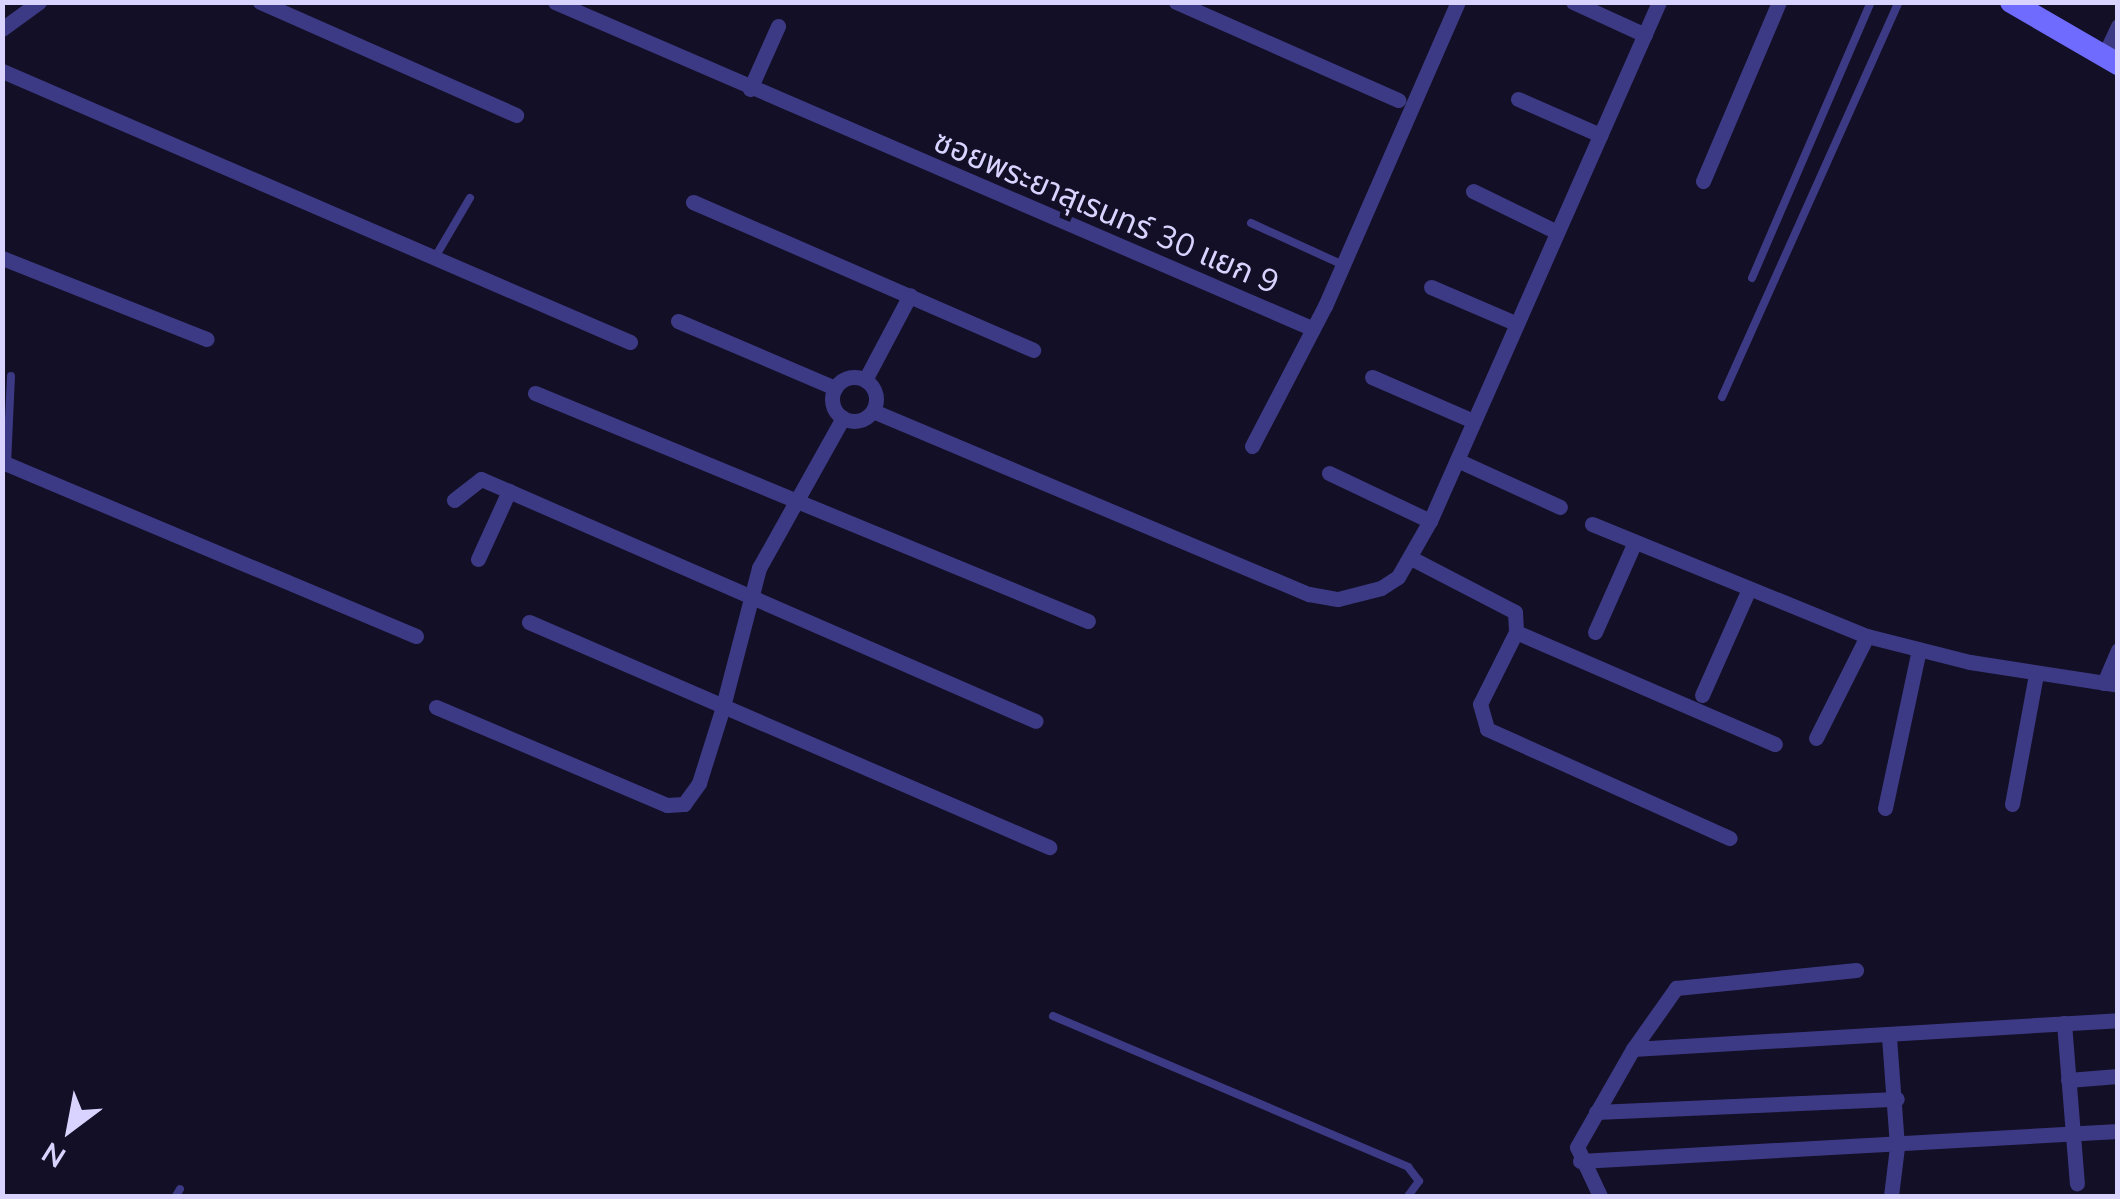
<!DOCTYPE html>
<html>
<head>
<meta charset="utf-8">
<style>
	body { margin:0 }
	#map { position:relative; width:2120px; height:1199px; overflow:hidden; background:#130f26; font-family:"Nunito Sans","Noto Sans Thai",sans-serif }
	div>[style] { position:absolute }
	.lane>* { height:8px; margin:-4px; padding:0 4px; transform-origin:4px; border-radius:4px; background:#3d3a85 }
	.street>* { height:15px; margin:-7.5px; padding:0 7.5px; transform-origin:7.5px; border-radius:7.5px; background:#3d3a85 }
	.street>.ring { margin:-7.5px; padding:0; box-sizing:content-box; background:none; border:15px solid #3d3a85; border-radius:50% }
	.secondary>* { height:22px; margin:-11px; padding:0 11px; transform-origin:11px; border-radius:11px; background:#6f6bff }
	span { translate:-50% -50%; white-space:nowrap; text-align:center; line-height:1.15; -webkit-text-stroke:9px #130f26; paint-order:stroke }
	.street-label { font-size:32px; color:#d9d4ff }
	.frame { position:absolute; inset:0; border:5px solid #d9d4ff; pointer-events:none }
	.north { position:absolute; left:20px; top:1079px; width:100px; height:100px; -webkit-text-stroke:8px #130f26; paint-order:stroke; rotate:212deg; font-size:28px; font-weight:700; line-height:40px; text-align:center; color:#d9d4ff }
	.north::after { content:''; display:block; margin:auto; width:35px; height:45px; background:#d9d4ff; clip-path:polygon(50% 0,100% 100%,50% 72%,0 100%) }
</style>
</head>
<body>
<div id="map">
	<div class="lane">
		<i style="left:1251px;top:223px;width:101px;rotate:24.5deg"></i>
		<i style="left:434px;top:259px;width:71px;rotate:-59.5deg"></i>
		<i style="left:1752px;top:278px;width:301px;rotate:-66.7deg"></i>
		<i style="left:1722px;top:397px;width:433px;rotate:-65.9deg"></i>
		<i style="left:7px;top:464px;width:88px;rotate:-87.4deg"></i>
		<i style="left:1053px;top:1016px;width:386px;rotate:23deg"></i>
		<i style="left:1408px;top:1167px;width:18px;rotate:52deg"></i>
		<i style="left:1419px;top:1181px;width:19px;rotate:126deg"></i>
		<i style="left:176px;top:1196px;width:8px;rotate:-60deg"></i>
	</div>
	<div class="street">
		<i style="left:260px;top:2px;width:280px;rotate:23.8deg"></i>
		<i style="left:555px;top:2px;width:821px;rotate:23.32deg"></i>
		<i style="left:1176px;top:2px;width:243px;rotate:23.8deg"></i>
		<i style="left:1573px;top:2px;width:79px;rotate:24.6deg"></i>
		<i style="left:2px;top:29px;width:46px;rotate:-36.1deg"></i>
		<i style="left:2104px;top:56px;width:33px;rotate:-65deg"></i>
		<i style="left:2px;top:71px;width:684px;rotate:23.34deg"></i>
		<i style="left:750px;top:89px;width:69px;rotate:-66deg"></i>
		<i style="left:1518px;top:99px;width:90px;rotate:23.7deg"></i>
		<i style="left:1703px;top:181px;width:194px;rotate:-67deg"></i>
		<i style="left:1473px;top:191px;width:91px;rotate:26deg"></i>
		<i style="left:693px;top:202px;width:371px;rotate:23.5deg"></i>
		<i style="left:2px;top:258px;width:220px;rotate:21.6deg"></i>
		<i style="left:1431px;top:287px;width:91px;rotate:23.2deg"></i>
		<i style="left:678px;top:321px;width:171px;rotate:23.1deg"></i>
		<i class="ring" style="left:832px;top:377px;width:29px;height:29px"></i>
		<i style="left:1372px;top:377px;width:110px;rotate:23.5deg"></i>
		<i style="left:865px;top:380px;width:96px;rotate:-62.1deg"></i>
		<i style="left:535px;top:393px;width:598px;rotate:22.41deg"></i>
		<i style="left:873px;top:411px;width:473px;rotate:22.8deg"></i>
		<i style="left:1309px;top:594px;width:29px;rotate:10deg"></i>
		<i style="left:1338px;top:599px;width:44px;rotate:-14.3deg"></i>
		<i style="left:1381px;top:588px;width:20px;rotate:-33deg"></i>
		<i style="left:1398px;top:577px;width:64px;rotate:-60.3deg"></i>
		<i style="left:1430px;top:521px;width:567px;rotate:-66.19deg"></i>
		<i style="left:1252px;top:446px;width:158px;rotate:-62.5deg"></i>
		<i style="left:1325px;top:306px;width:332px;rotate:-66.4deg"></i>
		<i style="left:1457px;top:460px;width:113px;rotate:24.5deg"></i>
		<i style="left:2px;top:462px;width:449px;rotate:22.8deg"></i>
		<i style="left:1329px;top:473px;width:112px;rotate:25.4deg"></i>
		<i style="left:454px;top:500px;width:34px;rotate:-38deg"></i>
		<i style="left:481px;top:479px;width:605px;rotate:23.56deg"></i>
		<i style="left:1592px;top:524px;width:297px;rotate:22.2deg"></i>
		<i style="left:1867px;top:636px;width:106px;rotate:14.2deg"></i>
		<i style="left:1970px;top:662px;width:150px;rotate:8.8deg"></i>
		<i style="left:1411px;top:558px;width:117px;rotate:27.4deg"></i>
		<i style="left:1515px;top:612px;width:20px;rotate:87deg"></i>
		<i style="left:1516px;top:632px;width:80px;rotate:116.6deg"></i>
		<i style="left:1480px;top:704px;width:26px;rotate:74deg"></i>
		<i style="left:1487px;top:729px;width:266px;rotate:24.2deg"></i>
		<i style="left:478px;top:559px;width:75px;rotate:-65.5deg"></i>
		<i style="left:529px;top:622px;width:567px;rotate:23.4deg"></i>
		<i style="left:1516px;top:632px;width:282px;rotate:23.4deg"></i>
		<i style="left:1595px;top:632px;width:96px;rotate:-66.1deg"></i>
		<i style="left:2104px;top:683px;width:36px;rotate:-67deg"></i>
		<i style="left:1702px;top:695px;width:114px;rotate:-66.1deg"></i>
		<i style="left:436px;top:707px;width:251px;rotate:23deg"></i>
		<i style="left:667px;top:805px;width:17px;rotate:-3deg"></i>
		<i style="left:684px;top:804px;width:26px;rotate:-54deg"></i>
		<i style="left:699px;top:783px;width:77px;rotate:-72.5deg"></i>
		<i style="left:722px;top:710px;width:147px;rotate:-75.4deg"></i>
		<i style="left:759px;top:568px;width:172px;rotate:-60.8deg"></i>
		<i style="left:1816px;top:738px;width:114px;rotate:-63.4deg"></i>
		<i style="left:2012px;top:804px;width:132px;rotate:-79.5deg"></i>
		<i style="left:1885px;top:808px;width:162px;rotate:-77.9deg"></i>
		<i style="left:2064px;top:1023px;width:161px;rotate:85.4deg"></i>
		<i style="left:1889px;top:1037px;width:110px;rotate:85.8deg"></i>
		<i style="left:1897px;top:1147px;width:49px;rotate:97deg"></i>
		<i style="left:1633px;top:1049px;width:486px;rotate:-3.4deg"></i>
		<i style="left:2068px;top:1080px;width:50px;rotate:-4.6deg"></i>
		<i style="left:1596px;top:1112px;width:301px;rotate:-2.5deg"></i>
		<i style="left:1580px;top:1161px;width:539px;rotate:-3.19deg"></i>
		<i style="left:1600px;top:1196px;width:54px;rotate:-115.1deg"></i>
		<i style="left:1577px;top:1147px;width:113px;rotate:-60.3deg"></i>
		<i style="left:1633px;top:1049px;width:75px;rotate:-54.8deg"></i>
		<i style="left:1676px;top:988px;width:181px;rotate:-5.7deg"></i>
	</div>
	<div class="secondary">
		<i style="left:2011px;top:2px;width:124px;rotate:30.1deg"></i>
	</div>
	<div class="street-label">
		<span style="left:1106px;top:213px;rotate:23deg">ซอยพระยาสุเรนทร์ 30 แยก 9</span>
	</div>
	<div class="frame"></div>
	<div class="north">N</div>
</div>
</body>
</html>
